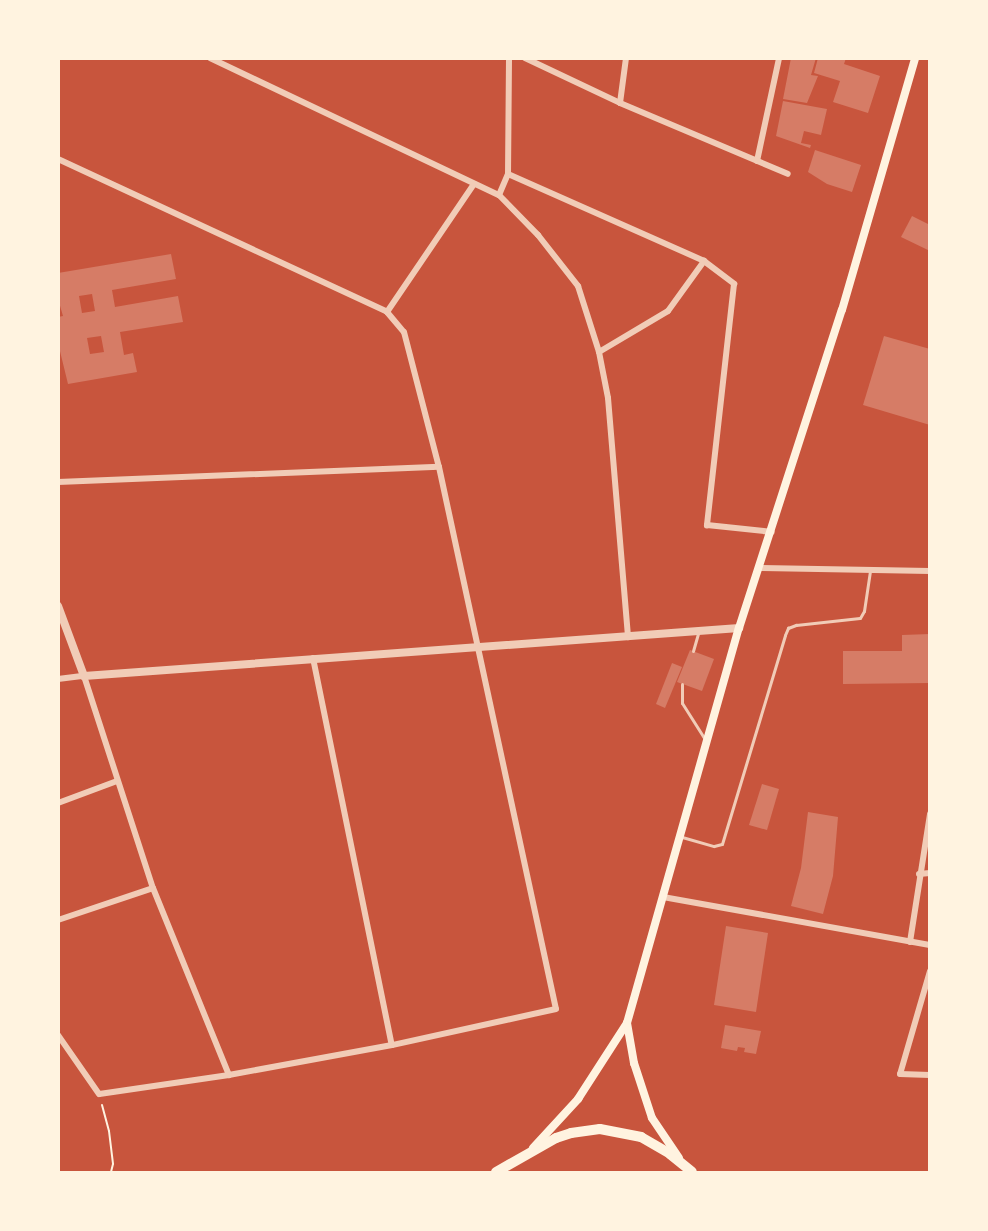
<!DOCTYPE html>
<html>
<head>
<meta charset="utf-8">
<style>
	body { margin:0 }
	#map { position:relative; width:988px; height:1231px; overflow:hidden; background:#c8553d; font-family:"Noto Serif",serif }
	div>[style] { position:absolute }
	.building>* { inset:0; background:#d67c66 }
	.path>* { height:2px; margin:-1px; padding:0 1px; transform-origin:1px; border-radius:1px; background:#fff3e0 }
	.service>* { height:3px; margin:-1.5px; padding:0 1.5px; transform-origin:1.5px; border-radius:1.5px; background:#f1ccb7 }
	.minor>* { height:6px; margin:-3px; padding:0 3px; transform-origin:3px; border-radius:3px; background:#f1ccb7 }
	.tertiary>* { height:8px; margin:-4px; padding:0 4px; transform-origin:4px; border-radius:4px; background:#f1ccb7 }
	.secondary>* { height:8px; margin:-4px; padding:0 4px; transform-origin:4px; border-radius:4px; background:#fff3e0 }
	.trunk>* { height:10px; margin:-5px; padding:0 5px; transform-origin:5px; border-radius:5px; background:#fff3e0 }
	span { translate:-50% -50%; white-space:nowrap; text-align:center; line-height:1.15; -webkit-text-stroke:5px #fff3e0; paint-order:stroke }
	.frame { position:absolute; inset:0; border:60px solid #fff3e0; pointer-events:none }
</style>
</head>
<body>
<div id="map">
	<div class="building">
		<i style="clip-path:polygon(791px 58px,816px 58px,811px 75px,818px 76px,807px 103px,783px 99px)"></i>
		<i style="clip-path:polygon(818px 58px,846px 58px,844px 64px,880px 76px,868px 113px,833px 102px,840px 81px,814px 73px)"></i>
		<i style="clip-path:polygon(783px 101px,827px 109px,821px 135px,804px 131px,801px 143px,811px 145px,810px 148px,776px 136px)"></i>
		<i style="clip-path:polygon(815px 150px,861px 165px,852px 192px,827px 184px,808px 172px)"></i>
		<i style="clip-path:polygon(912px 216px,930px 225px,930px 251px,901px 237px)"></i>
		<i style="clip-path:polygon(evenodd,171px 254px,176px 279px,112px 290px,115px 307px,178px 296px,183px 322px,120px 332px,124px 355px,133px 353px,137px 372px,68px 384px,58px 343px,58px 317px,63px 316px,58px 299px,58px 273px,171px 254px,92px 294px,95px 311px,82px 313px,79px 296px,92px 294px,171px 254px,101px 336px,104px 352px,90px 354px,87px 338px,101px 336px)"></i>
		<i style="clip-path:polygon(884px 336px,930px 349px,930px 425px,863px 405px)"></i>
		<i style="clip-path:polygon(930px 634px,930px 683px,843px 684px,843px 651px,902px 651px,902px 635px)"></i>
		<i style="clip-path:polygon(690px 650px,714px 659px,702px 691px,677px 682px)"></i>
		<i style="clip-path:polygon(672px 663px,682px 667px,665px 708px,656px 704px)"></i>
		<i style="clip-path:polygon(762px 784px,779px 789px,767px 830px,749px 825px)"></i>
		<i style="clip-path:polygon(808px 812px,838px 817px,833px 876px,823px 914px,791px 906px,801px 868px)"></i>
		<i style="clip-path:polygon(726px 926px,768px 933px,756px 1012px,714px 1005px)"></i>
		<i style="clip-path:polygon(725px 1025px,761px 1031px,756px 1054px,744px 1052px,745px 1048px,738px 1047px,737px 1051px,721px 1048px)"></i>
	</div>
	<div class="path">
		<i style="left:102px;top:1105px;width:27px;rotate:75deg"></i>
		<i style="left:109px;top:1131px;width:33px;rotate:83deg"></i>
		<i style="left:113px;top:1164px;width:8px;rotate:104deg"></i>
	</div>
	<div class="service">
		<i style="left:693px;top:651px;width:19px;rotate:-74deg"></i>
		<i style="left:682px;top:684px;width:19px;rotate:90deg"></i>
		<i style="left:682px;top:703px;width:45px;rotate:57.7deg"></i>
		<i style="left:682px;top:837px;width:33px;rotate:16deg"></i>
		<i style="left:714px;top:846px;width:8px;rotate:-14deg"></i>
		<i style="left:722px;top:844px;width:218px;rotate:-73.2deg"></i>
		<i style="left:785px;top:635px;width:8px;rotate:-67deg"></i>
		<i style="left:788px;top:628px;width:9px;rotate:-21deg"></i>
		<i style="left:796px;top:625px;width:64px;rotate:-6.2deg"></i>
		<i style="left:860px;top:618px;width:8px;rotate:-60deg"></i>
		<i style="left:864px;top:611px;width:40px;rotate:-81.5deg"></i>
	</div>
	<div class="minor">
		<i style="left:210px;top:58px;width:320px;rotate:25.4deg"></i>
		<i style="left:499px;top:195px;width:56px;rotate:45.7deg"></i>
		<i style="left:538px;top:235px;width:65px;rotate:51.9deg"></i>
		<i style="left:578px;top:286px;width:69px;rotate:72.3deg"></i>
		<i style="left:599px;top:352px;width:47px;rotate:78.9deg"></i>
		<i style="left:608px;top:398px;width:240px;rotate:85.2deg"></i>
		<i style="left:525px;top:58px;width:105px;rotate:25.3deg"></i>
		<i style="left:620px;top:103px;width:182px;rotate:22.9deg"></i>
		<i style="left:620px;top:103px;width:45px;rotate:-82.4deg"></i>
		<i style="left:58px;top:159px;width:363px;rotate:24.9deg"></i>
		<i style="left:387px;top:312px;width:26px;rotate:50deg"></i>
		<i style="left:404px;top:332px;width:139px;rotate:75.5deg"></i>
		<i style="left:439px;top:467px;width:554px;rotate:77.82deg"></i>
		<i style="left:556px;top:1009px;width:168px;rotate:167.6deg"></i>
		<i style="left:392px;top:1045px;width:166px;rotate:169.6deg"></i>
		<i style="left:229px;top:1075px;width:131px;rotate:171.7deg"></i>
		<i style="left:99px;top:1094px;width:72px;rotate:-124.8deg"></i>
		<i style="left:757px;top:161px;width:105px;rotate:-77.9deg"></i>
		<i style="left:508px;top:174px;width:214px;rotate:23.9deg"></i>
		<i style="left:704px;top:261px;width:38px;rotate:37deg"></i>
		<i style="left:734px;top:284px;width:243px;rotate:96.4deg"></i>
		<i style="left:707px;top:525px;width:65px;rotate:6.1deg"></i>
		<i style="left:499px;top:195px;width:23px;rotate:-67deg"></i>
		<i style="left:508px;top:174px;width:116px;rotate:-89.5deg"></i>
		<i style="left:387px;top:312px;width:155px;rotate:-55.8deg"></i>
		<i style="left:599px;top:352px;width:80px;rotate:-30.7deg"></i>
		<i style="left:668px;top:311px;width:62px;rotate:-54.2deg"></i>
		<i style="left:58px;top:482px;width:381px;rotate:-2.3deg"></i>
		<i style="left:760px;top:568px;width:170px;rotate:1deg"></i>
		<i style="left:313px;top:658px;width:395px;rotate:78.5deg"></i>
		<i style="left:58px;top:679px;width:26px;rotate:-7deg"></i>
		<i style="left:84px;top:676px;width:223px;rotate:72deg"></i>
		<i style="left:153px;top:888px;width:202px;rotate:67.9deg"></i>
		<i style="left:58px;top:803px;width:63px;rotate:-20.4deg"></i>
		<i style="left:919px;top:874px;width:11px;rotate:-5deg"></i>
		<i style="left:663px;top:897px;width:271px;rotate:10.2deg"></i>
		<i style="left:58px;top:920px;width:100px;rotate:-18.6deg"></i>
		<i style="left:910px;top:942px;width:130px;rotate:-81.1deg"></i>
		<i style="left:930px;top:971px;width:107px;rotate:106.2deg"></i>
		<i style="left:900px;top:1074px;width:30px;rotate:2deg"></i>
	</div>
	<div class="tertiary">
		<i style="left:58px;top:606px;width:75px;rotate:69.6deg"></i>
		<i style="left:84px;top:676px;width:657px;rotate:-4.19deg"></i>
	</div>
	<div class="secondary">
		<i style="left:627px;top:1023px;width:41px;rotate:80.1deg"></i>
		<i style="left:634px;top:1063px;width:58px;rotate:71.9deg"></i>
		<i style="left:652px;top:1118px;width:48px;rotate:56deg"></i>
		<i style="left:533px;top:1148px;width:67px;rotate:-47.4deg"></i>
		<i style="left:578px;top:1099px;width:90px;rotate:-57.2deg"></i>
		<i style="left:627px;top:1023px;width:411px;rotate:-74.2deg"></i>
		<i style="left:739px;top:628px;width:334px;rotate:-72.1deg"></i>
		<i style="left:842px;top:310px;width:262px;rotate:-73.8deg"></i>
	</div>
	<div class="trunk">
		<i style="left:496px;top:1172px;width:69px;rotate:-29.5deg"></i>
		<i style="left:556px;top:1138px;width:16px;rotate:-18deg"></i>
		<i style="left:571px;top:1133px;width:29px;rotate:-8deg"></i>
		<i style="left:600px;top:1129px;width:42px;rotate:11deg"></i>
		<i style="left:641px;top:1137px;width:34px;rotate:30deg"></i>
		<i style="left:670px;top:1154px;width:28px;rotate:39deg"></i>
	</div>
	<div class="frame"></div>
</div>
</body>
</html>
